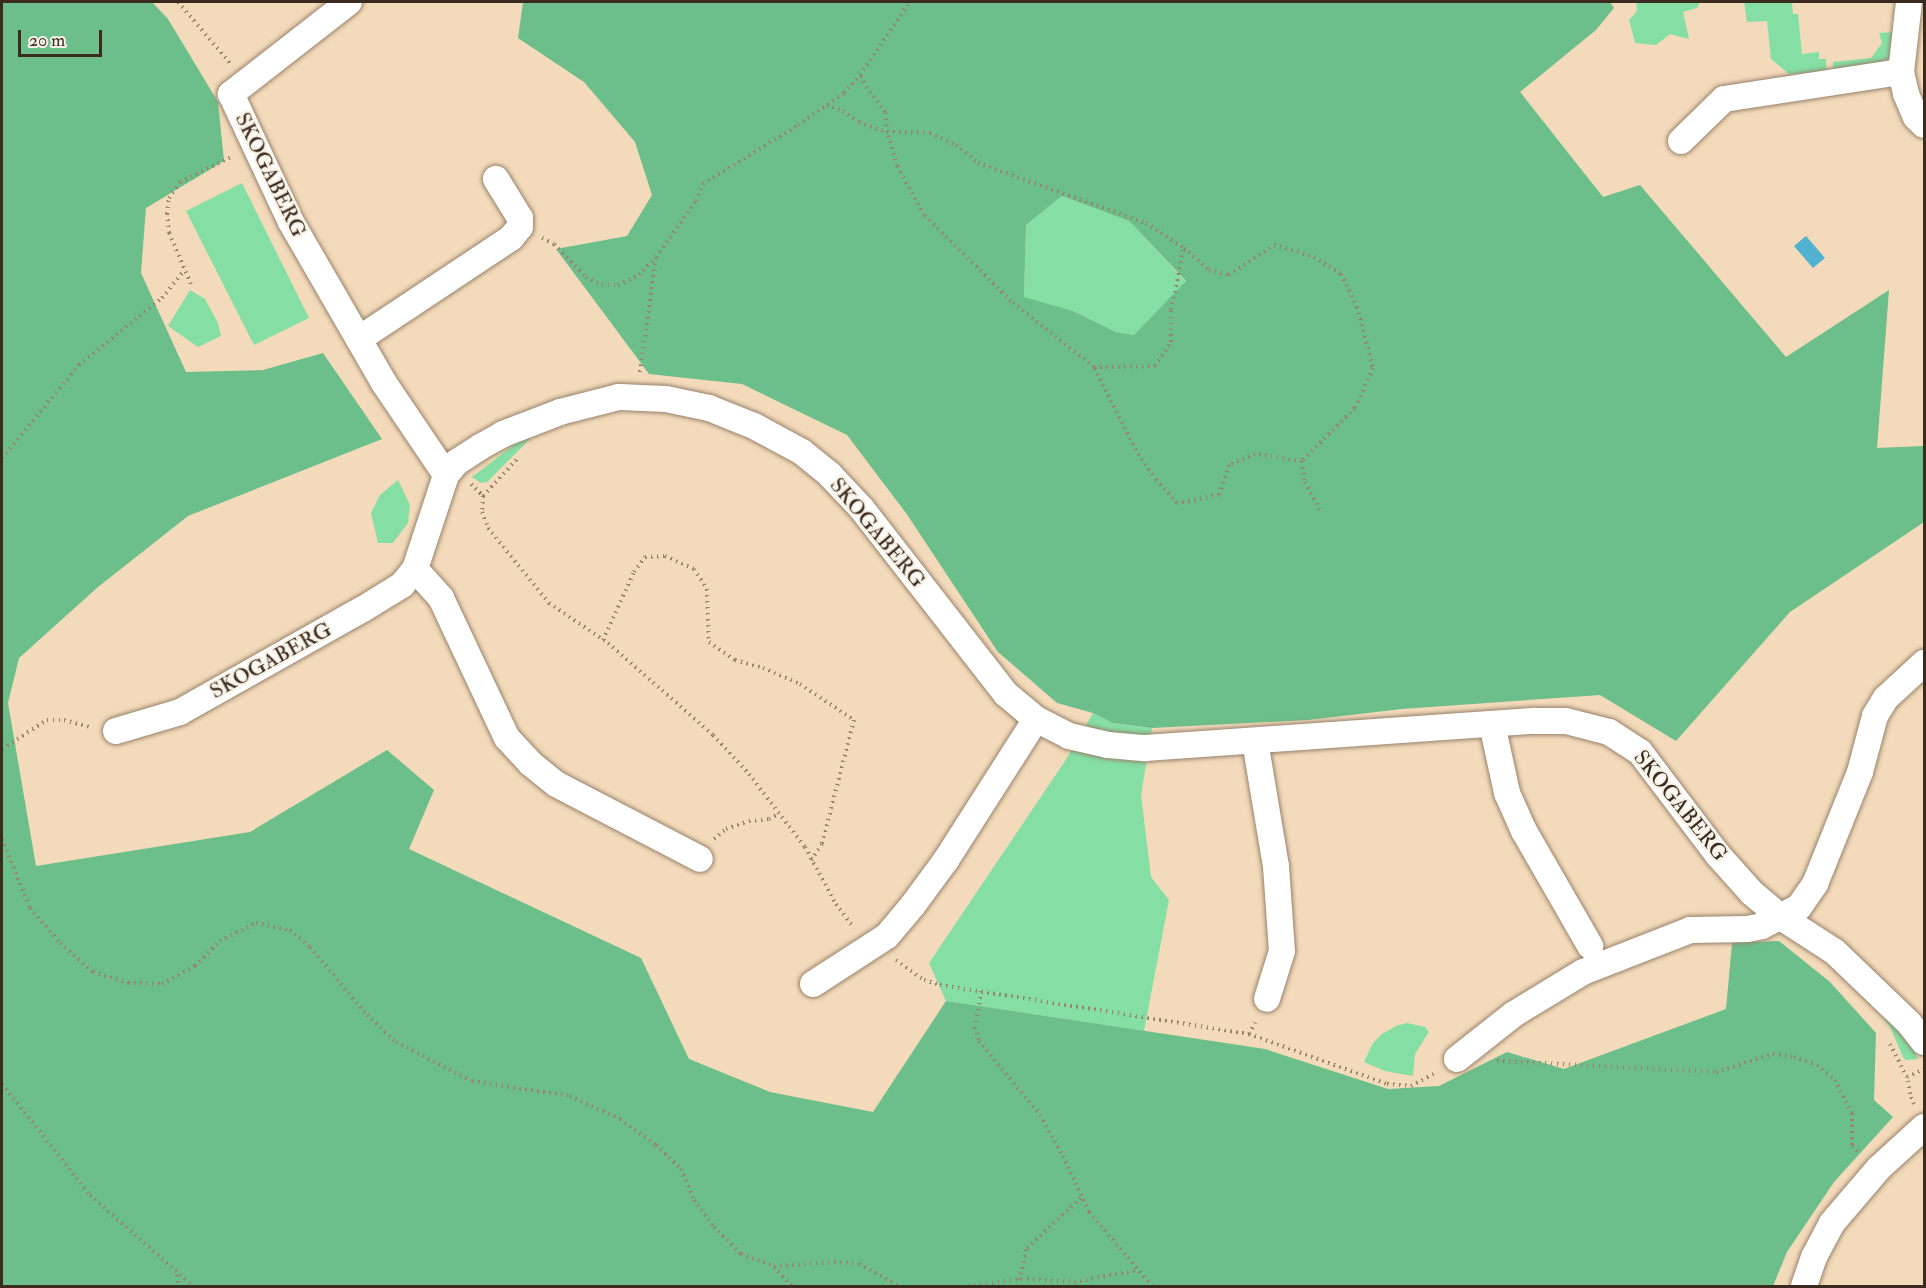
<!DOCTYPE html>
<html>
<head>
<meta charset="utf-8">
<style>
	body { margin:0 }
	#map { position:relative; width:1926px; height:1288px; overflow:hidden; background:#f3daba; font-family:"IM FELL Double Pica",serif }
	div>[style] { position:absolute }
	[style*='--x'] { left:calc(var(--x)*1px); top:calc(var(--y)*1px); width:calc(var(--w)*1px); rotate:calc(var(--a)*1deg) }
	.green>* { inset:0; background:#85dfa5 }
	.forest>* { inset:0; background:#6cbe8a }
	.water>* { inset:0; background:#51b1d0 }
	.path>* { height:4px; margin-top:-2px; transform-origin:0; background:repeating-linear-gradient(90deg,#97826c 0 1.5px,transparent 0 6px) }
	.roads { filter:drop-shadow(0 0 2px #97826c) drop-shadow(0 0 2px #97826c) }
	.street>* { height:26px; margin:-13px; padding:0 13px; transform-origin:13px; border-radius:13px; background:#fff }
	span { translate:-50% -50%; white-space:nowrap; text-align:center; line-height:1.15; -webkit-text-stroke:5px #f7f3e8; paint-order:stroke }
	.street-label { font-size:21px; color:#3b2a1e }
	.frame { position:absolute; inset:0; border:3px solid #3b2a1e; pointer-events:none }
	.scale { position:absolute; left:18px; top:30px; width:84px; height:27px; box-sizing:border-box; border:3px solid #3b2a1e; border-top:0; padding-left:8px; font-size:18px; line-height:21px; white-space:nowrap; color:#3b2a1e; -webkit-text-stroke:4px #f7f3e8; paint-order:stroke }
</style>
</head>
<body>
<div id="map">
	<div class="green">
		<i style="clip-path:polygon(1636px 2px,1700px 2px,1697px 8px,1683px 12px,1689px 39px,1670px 34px,1656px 45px,1635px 43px,1629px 20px,1637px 11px)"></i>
		<i style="clip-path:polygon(1744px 2px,1792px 2px,1793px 14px,1798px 14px,1802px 54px,1819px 52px,1819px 59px,1826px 59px,1826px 71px,1789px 74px,1771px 59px,1767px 21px,1747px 22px)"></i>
		<i style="clip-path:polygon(1893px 32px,1895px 53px,1879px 66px,1833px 71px,1833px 62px,1871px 58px,1882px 43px,1879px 33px)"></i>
		<i style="clip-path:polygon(242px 183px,309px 318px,254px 345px,186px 211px)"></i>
		<i style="clip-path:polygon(1062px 196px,1129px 221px,1186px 282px,1134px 335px,1116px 332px,1073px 311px,1024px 298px,1026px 225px)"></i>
		<i style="clip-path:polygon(190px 290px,205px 299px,218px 323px,221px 336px,198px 347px,168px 326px)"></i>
		<i style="clip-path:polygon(531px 438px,487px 482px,481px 483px,472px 477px,518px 442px)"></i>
		<i style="clip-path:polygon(398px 480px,410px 505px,408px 523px,393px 543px,378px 543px,371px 513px,380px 495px)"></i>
		<i style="clip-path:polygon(1093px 713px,1113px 723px,1152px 728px,1141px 795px,1151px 877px,1169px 900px,1144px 1031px,946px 1001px,929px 963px,1065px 761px)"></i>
		<i style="clip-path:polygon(1883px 1014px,1914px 1050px,1918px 1059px,1906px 1060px,1903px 1057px,1891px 1029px,1882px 1016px)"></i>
		<i style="clip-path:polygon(1407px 1023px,1425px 1027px,1429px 1032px,1415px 1054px,1413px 1076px,1385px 1071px,1364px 1062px,1373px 1043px,1382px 1034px,1396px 1026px)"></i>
	</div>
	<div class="forest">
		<i style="clip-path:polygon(2px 2px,152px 2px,168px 19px,218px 102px,224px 161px,146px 208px,141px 273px,186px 372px,263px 370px,323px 353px,382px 439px,188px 516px,98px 587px,19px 658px,8px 703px,36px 866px,250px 832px,387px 750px,434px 790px,409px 849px,641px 958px,689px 1059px,770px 1092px,873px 1112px,946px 1001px,1265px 1049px,1388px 1089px,1439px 1086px,1507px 1052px,1564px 1069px,1726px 1009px,1732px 943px,1779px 941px,1830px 982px,1876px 1033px,1874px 1100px,1893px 1117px,1834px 1182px,1787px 1252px,1773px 1286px,2px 1286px)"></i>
		<i style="clip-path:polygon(evenodd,523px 2px,1610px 2px,1614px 8px,1596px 30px,1520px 92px,1603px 197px,1640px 185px,1786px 357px,1889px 290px,1877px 448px,1924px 446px,1924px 522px,1790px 612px,1676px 741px,1600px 695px,1402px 709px,1308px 720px,1152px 728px,1113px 723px,1093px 713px,1057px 703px,998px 652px,906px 513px,847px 435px,742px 384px,649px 374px,556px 249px,627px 236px,652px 195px,635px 142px,584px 82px,518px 38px,523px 2px,1062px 196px,1129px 221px,1186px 281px,1134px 335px,1116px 332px,1073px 311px,1024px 297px,1026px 225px,1062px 196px)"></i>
	</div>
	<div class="water">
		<i style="clip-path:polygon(1806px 236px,1825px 258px,1813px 268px,1794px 246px)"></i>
	</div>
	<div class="path">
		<i style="--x:178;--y:2;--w:80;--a:49.6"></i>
		<i style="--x:827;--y:105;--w:17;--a:21"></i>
		<i style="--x:843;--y:111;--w:19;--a:35"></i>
		<i style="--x:859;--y:122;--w:30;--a:20"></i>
		<i style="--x:887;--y:132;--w:43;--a:1.3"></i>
		<i style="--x:930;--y:133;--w:29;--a:25"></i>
		<i style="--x:956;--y:145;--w:28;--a:39"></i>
		<i style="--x:978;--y:163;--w:178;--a:19.7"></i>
		<i style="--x:1146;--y:223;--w:45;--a:33.3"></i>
		<i style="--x:1184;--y:248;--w:33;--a:41"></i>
		<i style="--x:1209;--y:270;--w:21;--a:14"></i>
		<i style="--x:1229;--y:275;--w:54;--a:-33.7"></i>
		<i style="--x:1274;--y:245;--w:42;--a:16.7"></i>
		<i style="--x:1314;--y:257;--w:32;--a:32"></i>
		<i style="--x:1341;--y:274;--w:37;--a:64"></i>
		<i style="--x:1357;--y:307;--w:63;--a:75.3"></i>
		<i style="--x:1373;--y:368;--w:44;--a:114.2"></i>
		<i style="--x:1355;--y:408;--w:75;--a:135"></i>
		<i style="--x:1302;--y:461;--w:48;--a:-171.5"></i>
		<i style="--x:1255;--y:454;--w:28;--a:157"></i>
		<i style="--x:1229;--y:465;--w:32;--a:108"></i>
		<i style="--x:1219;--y:495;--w:43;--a:169.2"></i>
		<i style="--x:1177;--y:503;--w:31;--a:-132"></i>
		<i style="--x:1156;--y:480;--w:36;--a:-124"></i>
		<i style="--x:1136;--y:450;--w:93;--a:-116.8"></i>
		<i style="--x:1094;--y:367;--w:106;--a:-141.5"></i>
		<i style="--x:1011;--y:301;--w:122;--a:-135.3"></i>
		<i style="--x:924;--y:215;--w:56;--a:-118.9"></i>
		<i style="--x:897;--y:166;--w:35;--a:-106"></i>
		<i style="--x:887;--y:132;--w:20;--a:-96"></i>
		<i style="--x:885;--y:112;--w:30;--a:-127"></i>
		<i style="--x:867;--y:88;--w:15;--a:-118"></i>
		<i style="--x:542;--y:238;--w:13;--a:27"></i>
		<i style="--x:554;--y:244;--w:46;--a:45.9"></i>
		<i style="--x:586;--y:277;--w:18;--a:27"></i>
		<i style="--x:602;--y:285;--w:16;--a:0"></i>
		<i style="--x:618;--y:285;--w:23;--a:-25"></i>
		<i style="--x:639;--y:275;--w:23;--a:-47"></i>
		<i style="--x:191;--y:284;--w:56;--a:-113.3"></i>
		<i style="--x:169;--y:233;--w:19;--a:-96"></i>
		<i style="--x:167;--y:214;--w:16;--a:-83"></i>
		<i style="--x:169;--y:198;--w:19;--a:-55"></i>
		<i style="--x:180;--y:182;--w:57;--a:-26.1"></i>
		<i style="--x:1094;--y:367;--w:61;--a:-0.9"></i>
		<i style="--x:1155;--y:366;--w:29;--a:-56"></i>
		<i style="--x:1171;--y:342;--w:32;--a:-90"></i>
		<i style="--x:1171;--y:310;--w:63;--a:-78.2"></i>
		<i style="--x:640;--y:372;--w:116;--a:-82.1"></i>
		<i style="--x:656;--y:257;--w:69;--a:-54.5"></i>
		<i style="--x:696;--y:201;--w:18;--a:-68"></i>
		<i style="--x:703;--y:184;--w:112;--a:-31.8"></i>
		<i style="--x:798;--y:125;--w:56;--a:-34.8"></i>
		<i style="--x:844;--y:93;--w:24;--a:-48"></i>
		<i style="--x:860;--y:75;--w:88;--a:-55.6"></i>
		<i style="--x:2;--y:458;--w:121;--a:-50.4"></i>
		<i style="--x:79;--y:365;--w:107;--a:-38.9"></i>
		<i style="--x:162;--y:298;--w:36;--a:-51"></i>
		<i style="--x:1302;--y:461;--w:21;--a:82"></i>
		<i style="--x:1305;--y:482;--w:34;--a:62"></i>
		<i style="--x:471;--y:484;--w:17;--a:45"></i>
		<i style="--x:483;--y:496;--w:50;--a:-47.4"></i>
		<i style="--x:483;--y:496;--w:16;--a:94"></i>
		<i style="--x:482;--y:512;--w:17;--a:69"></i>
		<i style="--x:488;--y:528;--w:97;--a:50.9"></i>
		<i style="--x:549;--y:603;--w:71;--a:34.1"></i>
		<i style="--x:608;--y:643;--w:140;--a:41.2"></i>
		<i style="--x:713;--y:735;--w:53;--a:47.3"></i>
		<i style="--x:749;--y:774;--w:92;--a:52.5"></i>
		<i style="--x:805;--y:847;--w:65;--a:61.5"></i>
		<i style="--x:836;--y:904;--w:30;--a:53"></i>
		<i style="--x:603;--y:640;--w:75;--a:-65.5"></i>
		<i style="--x:634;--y:572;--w:19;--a:-54"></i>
		<i style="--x:645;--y:557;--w:20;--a:-3"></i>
		<i style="--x:665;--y:556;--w:32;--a:24"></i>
		<i style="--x:694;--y:569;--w:24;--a:57"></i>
		<i style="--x:707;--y:589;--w:53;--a:87.8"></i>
		<i style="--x:709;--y:642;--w:32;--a:35"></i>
		<i style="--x:735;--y:660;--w:29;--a:16"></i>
		<i style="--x:763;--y:668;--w:40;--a:23.4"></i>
		<i style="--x:800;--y:684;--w:65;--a:33.7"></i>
		<i style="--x:854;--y:720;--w:128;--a:104.5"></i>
		<i style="--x:822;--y:844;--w:20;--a:123"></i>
		<i style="--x:2;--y:749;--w:54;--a:-32.8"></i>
		<i style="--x:47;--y:720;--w:17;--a:0"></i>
		<i style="--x:64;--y:720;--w:28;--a:15"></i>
		<i style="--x:2;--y:839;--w:74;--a:67.9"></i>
		<i style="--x:30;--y:908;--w:46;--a:49.4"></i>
		<i style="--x:60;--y:943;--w:44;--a:41.3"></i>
		<i style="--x:93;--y:972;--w:37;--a:17"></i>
		<i style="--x:128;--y:983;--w:34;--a:2"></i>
		<i style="--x:162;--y:984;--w:38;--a:-29"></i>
		<i style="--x:195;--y:966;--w:35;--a:-45"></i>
		<i style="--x:220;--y:941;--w:40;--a:-26.6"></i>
		<i style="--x:256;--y:923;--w:35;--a:12"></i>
		<i style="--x:290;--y:930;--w:26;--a:40"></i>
		<i style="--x:310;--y:947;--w:89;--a:50"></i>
		<i style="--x:367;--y:1015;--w:40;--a:43"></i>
		<i style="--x:396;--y:1042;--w:85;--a:27.2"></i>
		<i style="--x:472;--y:1081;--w:99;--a:8.7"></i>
		<i style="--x:570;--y:1096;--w:55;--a:24.7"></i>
		<i style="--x:620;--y:1119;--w:44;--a:35.8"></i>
		<i style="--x:656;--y:1145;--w:35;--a:44"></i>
		<i style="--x:681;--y:1169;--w:34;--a:67"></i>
		<i style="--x:694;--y:1200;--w:34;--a:53"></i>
		<i style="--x:714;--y:1227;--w:38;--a:45"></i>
		<i style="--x:741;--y:1254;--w:35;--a:20"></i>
		<i style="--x:774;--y:1266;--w:60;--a:-3.8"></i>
		<i style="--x:834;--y:1262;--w:25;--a:5"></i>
		<i style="--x:859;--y:1264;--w:46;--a:28.8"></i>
		<i style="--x:714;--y:839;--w:16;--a:-40"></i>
		<i style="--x:726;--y:829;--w:24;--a:-19"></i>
		<i style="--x:749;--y:821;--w:20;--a:-6"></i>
		<i style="--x:769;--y:819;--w:10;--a:-29"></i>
		<i style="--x:896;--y:960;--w:34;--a:36"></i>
		<i style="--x:924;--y:980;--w:17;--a:17"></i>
		<i style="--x:940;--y:985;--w:313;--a:9"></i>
		<i style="--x:1249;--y:1034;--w:13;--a:-61"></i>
		<i style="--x:981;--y:991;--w:36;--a:99"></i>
		<i style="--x:975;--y:1027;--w:15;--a:74"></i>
		<i style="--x:979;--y:1041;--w:96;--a:50.5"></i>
		<i style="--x:1040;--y:1115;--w:47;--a:60.7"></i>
		<i style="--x:1063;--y:1156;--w:62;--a:65.1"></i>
		<i style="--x:1089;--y:1212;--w:97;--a:49.6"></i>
		<i style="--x:1249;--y:1034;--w:147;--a:19.9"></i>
		<i style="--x:1387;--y:1084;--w:24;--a:5"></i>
		<i style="--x:1411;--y:1086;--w:30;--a:-28"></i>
		<i style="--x:1890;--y:1044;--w:37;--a:63"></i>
		<i style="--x:1497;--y:1061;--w:219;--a:2.9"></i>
		<i style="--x:1716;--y:1072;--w:60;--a:-17.5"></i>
		<i style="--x:1773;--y:1054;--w:21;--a:8"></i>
		<i style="--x:1794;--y:1057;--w:24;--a:19"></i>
		<i style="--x:1817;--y:1065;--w:23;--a:40"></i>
		<i style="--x:1835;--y:1080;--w:37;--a:63"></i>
		<i style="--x:1852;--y:1113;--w:33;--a:90"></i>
		<i style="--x:1852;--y:1146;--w:8;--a:45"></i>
		<i style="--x:2;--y:1084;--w:142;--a:51.6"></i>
		<i style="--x:90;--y:1195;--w:137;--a:41.5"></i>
		<i style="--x:1914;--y:1104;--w:11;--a:-112"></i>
		<i style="--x:1910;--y:1094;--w:17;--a:-100"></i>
		<i style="--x:1907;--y:1077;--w:19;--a:-25"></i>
		<i style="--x:774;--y:1267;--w:26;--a:47"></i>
		<i style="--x:177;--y:1275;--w:11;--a:80"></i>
		<i style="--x:968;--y:1286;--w:53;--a:-7.5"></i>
		<i style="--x:1021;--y:1279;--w:53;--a:3.2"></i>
		<i style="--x:1074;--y:1282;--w:65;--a:-10.6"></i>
		<i style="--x:1018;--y:1286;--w:39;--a:-77"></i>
		<i style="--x:1027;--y:1248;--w:75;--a:-42.8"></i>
	</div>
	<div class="roads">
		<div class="street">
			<i style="--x:349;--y:2;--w:150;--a:142.1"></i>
			<i style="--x:231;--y:94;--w:141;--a:64.9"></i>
			<i style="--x:291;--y:222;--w:186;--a:60"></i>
			<i style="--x:384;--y:383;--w:111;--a:56"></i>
			<i style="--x:1909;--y:2;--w:70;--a:96.5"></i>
			<i style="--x:1901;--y:72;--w:23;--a:77"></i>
			<i style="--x:1906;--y:94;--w:25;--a:67"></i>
			<i style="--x:1916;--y:117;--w:11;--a:45"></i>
			<i style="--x:1681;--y:141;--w:60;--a:-44.3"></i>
			<i style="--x:1724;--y:99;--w:179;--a:-8.7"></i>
			<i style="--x:359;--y:339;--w:182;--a:-33.6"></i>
			<i style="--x:511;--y:238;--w:14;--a:-51"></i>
			<i style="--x:520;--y:227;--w:9;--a:-90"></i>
			<i style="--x:520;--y:218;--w:46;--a:-121.6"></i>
			<i style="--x:415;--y:569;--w:99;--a:-71.7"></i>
			<i style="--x:446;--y:475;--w:17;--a:-50"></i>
			<i style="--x:457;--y:462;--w:27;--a:-33"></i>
			<i style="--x:480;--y:447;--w:26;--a:-29"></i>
			<i style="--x:503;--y:434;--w:61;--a:-21.1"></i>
			<i style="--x:560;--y:412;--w:61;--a:-14.3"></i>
			<i style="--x:619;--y:397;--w:47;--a:2.4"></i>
			<i style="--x:666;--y:399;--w:44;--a:11.8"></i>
			<i style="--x:709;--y:408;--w:48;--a:21.8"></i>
			<i style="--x:754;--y:426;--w:55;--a:28.4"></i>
			<i style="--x:802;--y:452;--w:36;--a:39"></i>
			<i style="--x:830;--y:475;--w:47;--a:46.7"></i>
			<i style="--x:862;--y:509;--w:234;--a:52.1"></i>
			<i style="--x:1006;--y:694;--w:39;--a:40"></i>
			<i style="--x:1036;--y:719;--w:37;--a:27"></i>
			<i style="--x:1069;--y:736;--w:40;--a:13"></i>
			<i style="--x:1108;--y:745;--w:37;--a:5"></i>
			<i style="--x:1145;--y:748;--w:392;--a:-4"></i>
			<i style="--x:1536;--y:721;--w:30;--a:0"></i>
			<i style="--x:1566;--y:721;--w:44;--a:14.3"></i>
			<i style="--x:1609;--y:732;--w:37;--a:33"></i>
			<i style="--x:1640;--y:752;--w:129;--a:52.9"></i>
			<i style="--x:1718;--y:855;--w:51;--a:48.2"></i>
			<i style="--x:1752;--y:893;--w:38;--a:40"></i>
			<i style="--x:1781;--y:917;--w:64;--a:32.9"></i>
			<i style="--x:1835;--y:952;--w:103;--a:43.8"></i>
			<i style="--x:1909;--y:1023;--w:24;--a:52"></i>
			<i style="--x:1492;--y:724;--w:71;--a:77.7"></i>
			<i style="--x:1507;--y:793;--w:42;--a:65.9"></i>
			<i style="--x:1524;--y:831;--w:133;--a:60.1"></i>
			<i style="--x:116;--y:731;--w:67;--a:-16.5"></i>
			<i style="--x:180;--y:712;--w:210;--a:-29.4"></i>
			<i style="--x:363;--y:609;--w:46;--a:-31.6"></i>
			<i style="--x:402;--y:585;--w:21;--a:-51"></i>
			<i style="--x:415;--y:569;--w:39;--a:48"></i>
			<i style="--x:441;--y:598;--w:155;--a:64.8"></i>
			<i style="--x:507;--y:738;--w:34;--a:47"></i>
			<i style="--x:530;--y:763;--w:33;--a:39"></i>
			<i style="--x:556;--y:784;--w:162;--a:27.5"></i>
			<i style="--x:1255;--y:741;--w:127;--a:80.5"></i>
			<i style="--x:1276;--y:866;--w:85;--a:86"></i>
			<i style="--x:1282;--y:951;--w:50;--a:107.4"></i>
			<i style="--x:813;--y:984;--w:88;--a:-33"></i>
			<i style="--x:887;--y:936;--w:40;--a:-50"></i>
			<i style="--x:913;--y:905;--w:56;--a:-53.7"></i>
			<i style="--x:946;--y:860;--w:167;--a:-57.4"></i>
			<i style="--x:1457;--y:1059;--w:73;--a:-38.3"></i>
			<i style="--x:1514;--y:1014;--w:81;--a:-31.3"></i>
			<i style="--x:1583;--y:972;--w:115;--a:-21.4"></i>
			<i style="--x:1690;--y:930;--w:57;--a:-1"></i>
			<i style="--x:1747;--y:929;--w:15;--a:-11"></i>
			<i style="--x:1762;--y:926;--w:42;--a:-27.2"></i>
			<i style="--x:1799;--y:907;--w:28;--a:-55"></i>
			<i style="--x:1815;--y:884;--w:121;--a:-68.1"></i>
			<i style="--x:1860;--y:772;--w:58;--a:-75"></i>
			<i style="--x:1875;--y:716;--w:21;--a:-59"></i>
			<i style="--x:1886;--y:698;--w:52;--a:-42.6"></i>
			<i style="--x:1804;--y:1286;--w:31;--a:-71"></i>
			<i style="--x:1814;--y:1257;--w:38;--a:-62"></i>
			<i style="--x:1832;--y:1223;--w:72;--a:-49.5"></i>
			<i style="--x:1879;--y:1168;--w:61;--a:-42.3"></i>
		</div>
	</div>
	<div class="street-label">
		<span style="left:270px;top:175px;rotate:64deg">SKOGABERG</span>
		<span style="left:877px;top:533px;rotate:50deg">SKOGABERG</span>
		<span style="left:271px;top:661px;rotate:-29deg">SKOGABERG</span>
		<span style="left:1680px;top:806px;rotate:51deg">SKOGABERG</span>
	</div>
	<div class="frame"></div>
	<div class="scale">20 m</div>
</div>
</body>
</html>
